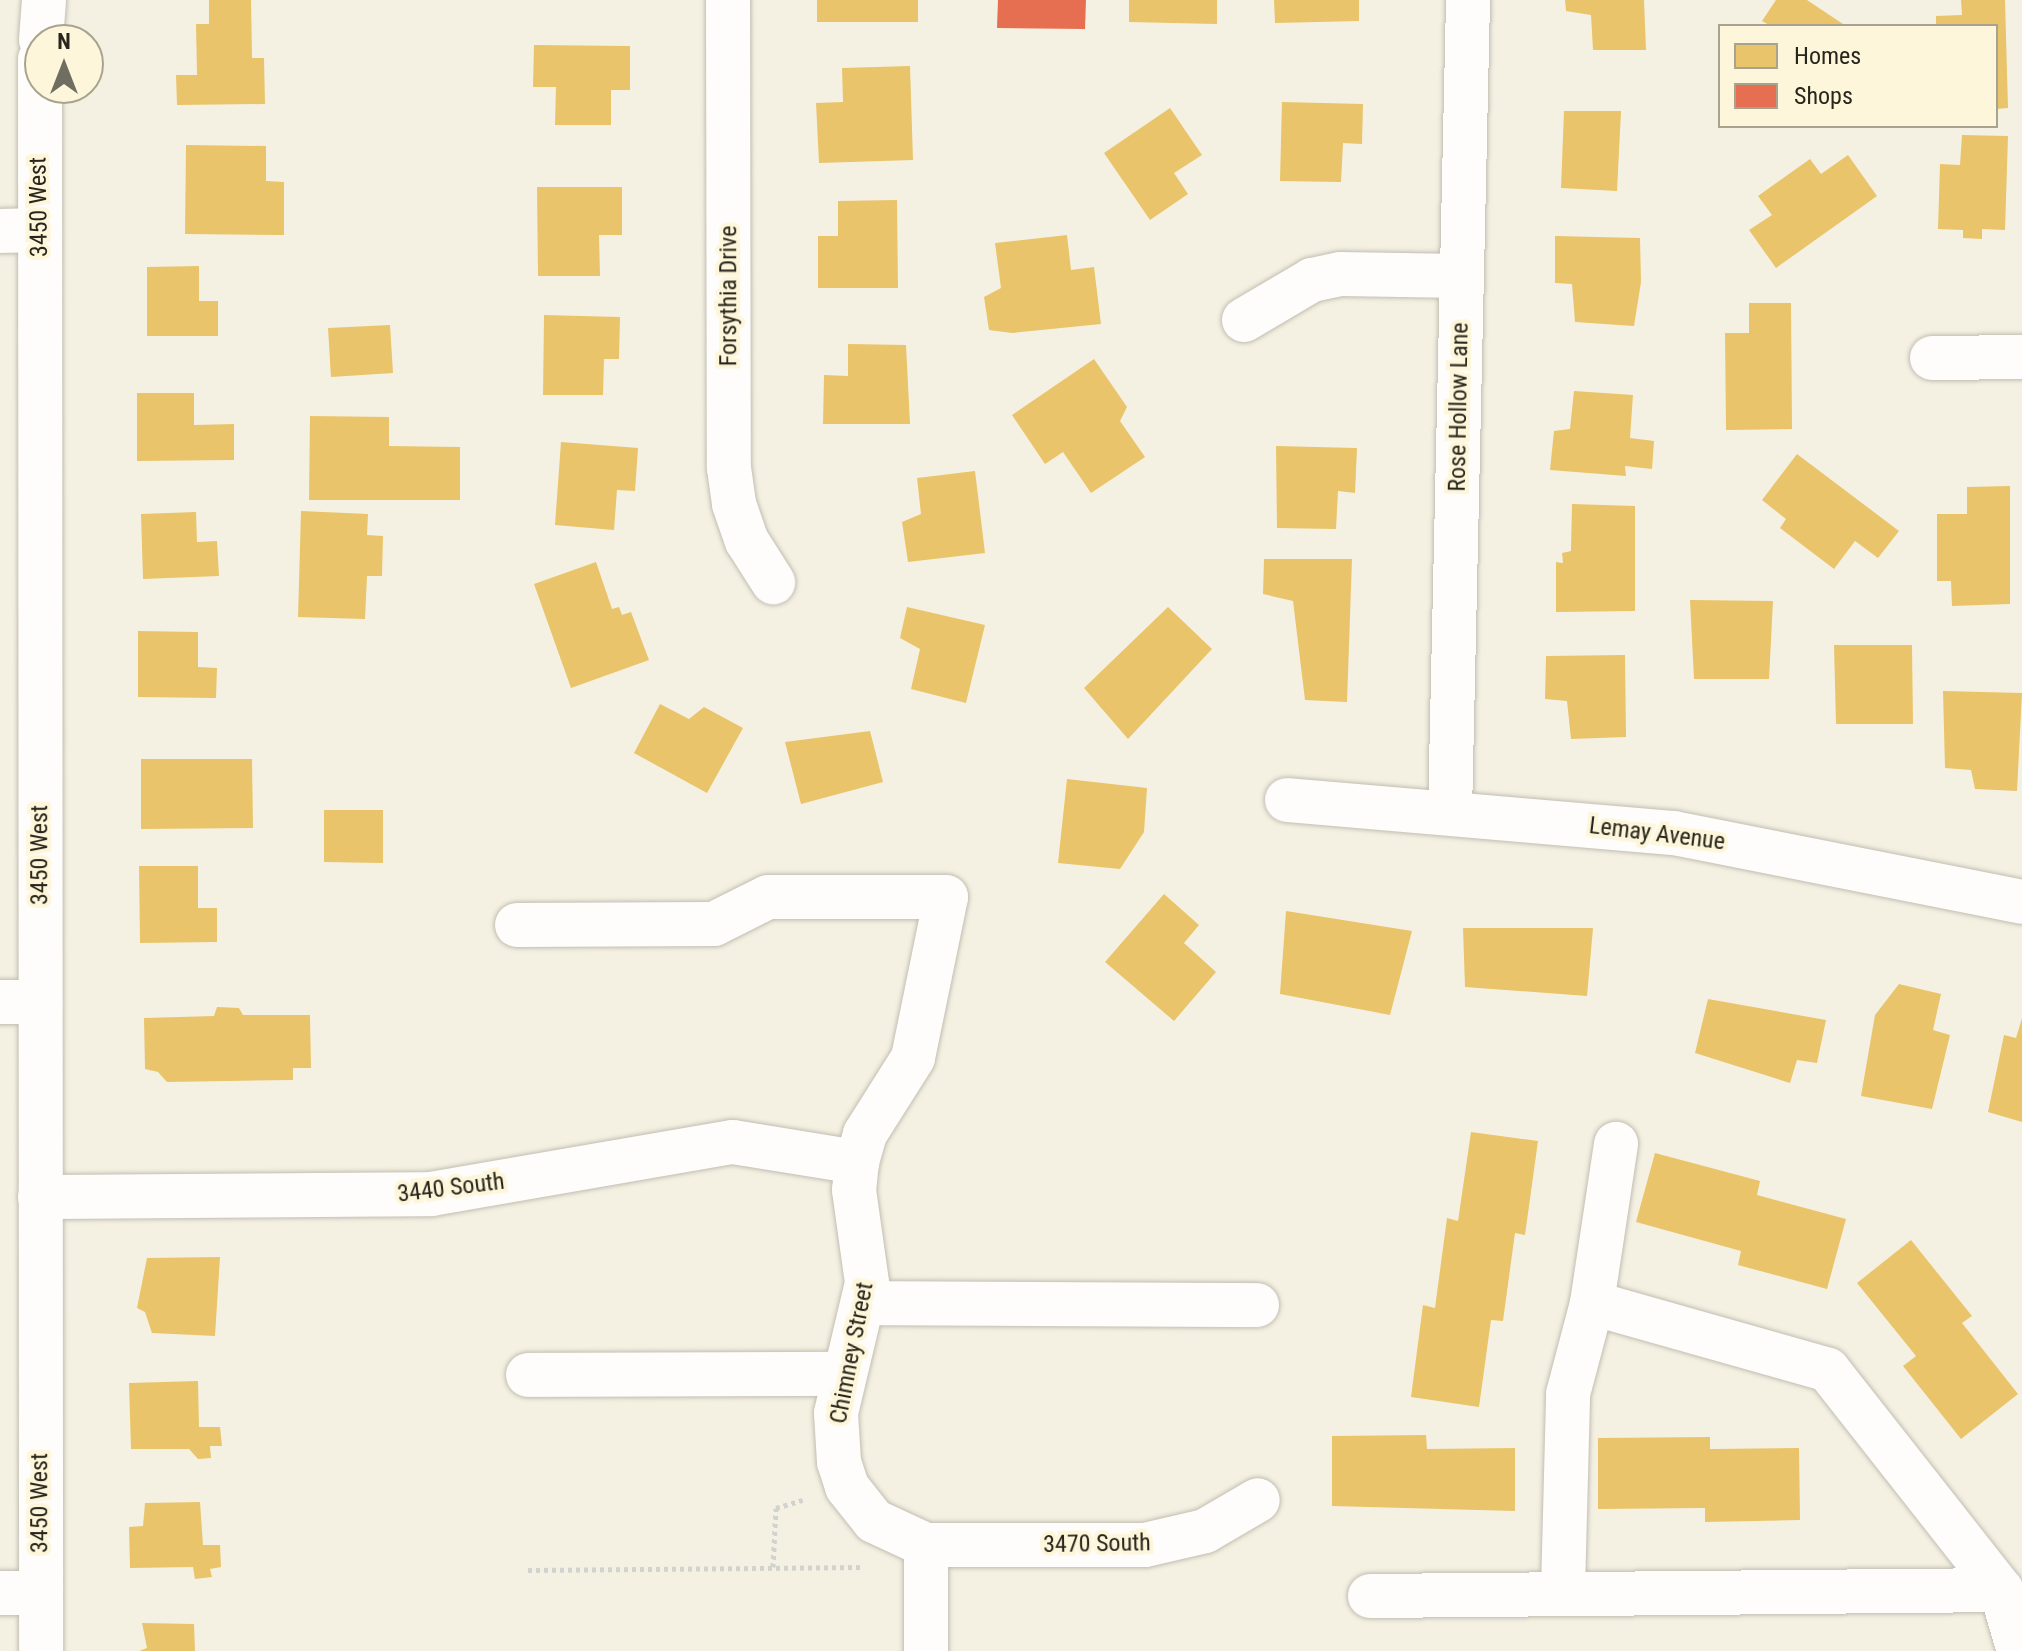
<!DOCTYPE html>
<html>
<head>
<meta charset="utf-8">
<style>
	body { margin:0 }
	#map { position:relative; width:2022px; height:1651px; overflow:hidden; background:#f5f1e2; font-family:"Roboto Condensed",sans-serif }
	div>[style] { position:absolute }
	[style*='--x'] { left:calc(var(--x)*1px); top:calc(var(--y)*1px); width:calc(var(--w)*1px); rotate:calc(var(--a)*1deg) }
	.homes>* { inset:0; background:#e9c46a }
	.shops>* { inset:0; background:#e76f51 }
	.path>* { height:5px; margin-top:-2.5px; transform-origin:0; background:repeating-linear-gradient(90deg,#d2d2ce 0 4px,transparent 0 8px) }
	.roads { filter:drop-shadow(0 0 2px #c1beb2) drop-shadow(0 0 2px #c1beb2) }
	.minor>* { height:44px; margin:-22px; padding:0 22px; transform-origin:22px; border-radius:22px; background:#fefdfb }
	span { translate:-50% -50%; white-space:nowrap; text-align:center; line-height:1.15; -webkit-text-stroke:8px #fdf6da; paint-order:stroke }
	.street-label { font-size:24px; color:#28261c }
	.legend { position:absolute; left:1718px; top:24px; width:280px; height:104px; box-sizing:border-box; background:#fdf6da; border:2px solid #a8a38e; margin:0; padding:10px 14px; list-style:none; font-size:24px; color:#28261c }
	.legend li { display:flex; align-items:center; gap:16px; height:40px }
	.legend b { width:40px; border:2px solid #a8a38e }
	.north { position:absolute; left:24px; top:24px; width:80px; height:80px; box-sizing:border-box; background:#fdf6da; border:2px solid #a8a38e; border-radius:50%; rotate:0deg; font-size:22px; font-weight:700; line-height:32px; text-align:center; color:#28261c }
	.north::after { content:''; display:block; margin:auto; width:28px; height:36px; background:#706d61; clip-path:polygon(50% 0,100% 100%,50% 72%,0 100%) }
</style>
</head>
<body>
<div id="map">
	<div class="homes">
		<i style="clip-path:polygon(209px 0,251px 0,252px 58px,264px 58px,265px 104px,177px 105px,176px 75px,197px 75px,196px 24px,209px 24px)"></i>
		<i style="clip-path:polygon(817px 0,918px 0,918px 22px,817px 22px)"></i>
		<i style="clip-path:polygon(1129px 0,1217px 0,1217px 24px,1129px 22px)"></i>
		<i style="clip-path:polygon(1274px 0,1359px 0,1359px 21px,1275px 23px)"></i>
		<i style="clip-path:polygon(1565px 0,1644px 0,1646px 50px,1593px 50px,1591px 15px,1566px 11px)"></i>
		<i style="clip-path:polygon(1776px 0,1807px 0,1846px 26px,1771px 26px,1762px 21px)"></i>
		<i style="clip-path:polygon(1961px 0,2005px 0,2008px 108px,1996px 109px,1996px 26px,1936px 26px,1936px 16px,1962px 15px)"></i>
		<i style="clip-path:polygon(534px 45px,630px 46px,630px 90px,611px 90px,611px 125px,555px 125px,556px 87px,533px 87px)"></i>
		<i style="clip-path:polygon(910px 66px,913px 160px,819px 163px,816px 103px,843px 102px,842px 68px)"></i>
		<i style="clip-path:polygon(1282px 102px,1363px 104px,1362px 144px,1343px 143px,1341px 182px,1280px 181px)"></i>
		<i style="clip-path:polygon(1170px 108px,1202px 155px,1174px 173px,1188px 194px,1150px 220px,1104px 153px)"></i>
		<i style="clip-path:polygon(1564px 111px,1621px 111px,1617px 191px,1561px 188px)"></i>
		<i style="clip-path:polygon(1962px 135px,2008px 136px,2005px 230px,1982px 229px,1982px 239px,1963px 238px,1963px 230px,1938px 229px,1940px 164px,1960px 165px)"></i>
		<i style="clip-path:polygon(186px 145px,266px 146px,266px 181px,284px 182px,284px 235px,185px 234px)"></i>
		<i style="clip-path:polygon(1848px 155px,1877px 196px,1776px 268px,1749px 230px,1772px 215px,1758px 196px,1810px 159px,1821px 174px)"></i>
		<i style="clip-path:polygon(537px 187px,622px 187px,622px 235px,599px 235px,600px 276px,538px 276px)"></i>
		<i style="clip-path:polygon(897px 200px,898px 288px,818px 288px,818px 236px,838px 236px,838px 201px)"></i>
		<i style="clip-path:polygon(1067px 235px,1071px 270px,1094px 267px,1101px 324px,1012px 333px,989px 330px,984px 297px,1001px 288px,995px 243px)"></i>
		<i style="clip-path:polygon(1555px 236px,1640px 238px,1641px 282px,1634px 326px,1575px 322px,1572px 284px,1555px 283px)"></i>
		<i style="clip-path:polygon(199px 266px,199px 301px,218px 301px,218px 336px,147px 336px,147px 267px)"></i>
		<i style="clip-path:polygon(1749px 303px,1791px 303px,1792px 429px,1726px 430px,1725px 333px,1749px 333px)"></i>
		<i style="clip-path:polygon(544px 315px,620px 317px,619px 359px,604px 359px,603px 395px,543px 395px)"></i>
		<i style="clip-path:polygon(390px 325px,393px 373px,331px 377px,328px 328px)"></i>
		<i style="clip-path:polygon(848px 344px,906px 345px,910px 424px,823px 424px,824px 375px,848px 376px)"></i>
		<i style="clip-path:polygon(1094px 359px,1127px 407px,1120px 421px,1145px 457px,1091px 493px,1063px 452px,1045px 464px,1012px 415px)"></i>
		<i style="clip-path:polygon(1574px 391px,1633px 395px,1630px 438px,1654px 441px,1652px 469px,1625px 466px,1626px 476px,1550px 470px,1554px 431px,1570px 429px)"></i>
		<i style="clip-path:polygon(137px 393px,194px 393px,194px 425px,234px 424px,234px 460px,137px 461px)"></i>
		<i style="clip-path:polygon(310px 416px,389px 417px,389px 446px,460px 447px,460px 500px,309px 500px)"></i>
		<i style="clip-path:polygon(561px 442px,638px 448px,635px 491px,617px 490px,614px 530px,555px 525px)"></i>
		<i style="clip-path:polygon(1276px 446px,1357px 448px,1355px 493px,1338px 491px,1336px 529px,1277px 528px)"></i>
		<i style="clip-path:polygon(1797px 454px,1899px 531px,1878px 558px,1855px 541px,1834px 569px,1780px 528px,1786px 519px,1762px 500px)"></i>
		<i style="clip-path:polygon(975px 471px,985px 553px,908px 562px,902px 522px,921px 514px,917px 478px)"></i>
		<i style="clip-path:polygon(2010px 486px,2010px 604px,1952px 606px,1951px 581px,1937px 581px,1937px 514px,1967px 514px,1967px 487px)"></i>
		<i style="clip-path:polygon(1572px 504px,1635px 506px,1635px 611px,1556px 612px,1556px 562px,1563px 563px,1562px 553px,1571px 551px)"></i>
		<i style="clip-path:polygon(301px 511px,368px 514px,367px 535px,383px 536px,382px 576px,367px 576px,365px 619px,298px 617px)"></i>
		<i style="clip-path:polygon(196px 512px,197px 542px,217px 541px,219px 576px,143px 579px,141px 514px)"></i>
		<i style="clip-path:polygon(1264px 559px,1352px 559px,1347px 702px,1305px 700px,1293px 601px,1263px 594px)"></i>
		<i style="clip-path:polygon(596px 562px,612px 609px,619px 607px,622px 615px,631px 612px,649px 660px,571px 688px,534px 584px)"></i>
		<i style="clip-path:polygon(1690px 600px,1773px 601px,1769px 679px,1694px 679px)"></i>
		<i style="clip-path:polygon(907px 607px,985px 625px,966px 703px,911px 689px,920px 649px,900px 638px)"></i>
		<i style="clip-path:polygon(1168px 607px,1212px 649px,1128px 739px,1084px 688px)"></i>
		<i style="clip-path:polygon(138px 631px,198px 632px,198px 667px,217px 668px,216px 698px,138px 697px)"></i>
		<i style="clip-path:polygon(1834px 645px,1912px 645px,1913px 724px,1836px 724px)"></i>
		<i style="clip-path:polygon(1625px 655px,1626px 737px,1571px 739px,1567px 701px,1545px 699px,1546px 656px)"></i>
		<i style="clip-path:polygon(1943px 691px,2022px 693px,2017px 791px,1975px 789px,1971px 770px,1945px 768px)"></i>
		<i style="clip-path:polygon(660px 704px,689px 719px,704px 707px,743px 728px,707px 793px,634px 753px)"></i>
		<i style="clip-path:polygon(870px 731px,883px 782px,801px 804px,785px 742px)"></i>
		<i style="clip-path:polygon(141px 759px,252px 759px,253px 828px,141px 829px)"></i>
		<i style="clip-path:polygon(1067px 779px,1147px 788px,1144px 832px,1120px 869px,1058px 863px)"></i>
		<i style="clip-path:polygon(324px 810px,383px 810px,383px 863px,324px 862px)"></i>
		<i style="clip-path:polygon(139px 866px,198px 866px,198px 908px,217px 908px,217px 942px,140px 943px)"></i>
		<i style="clip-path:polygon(1164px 894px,1199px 925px,1184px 943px,1216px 972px,1174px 1021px,1105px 962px)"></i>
		<i style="clip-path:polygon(1286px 911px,1412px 931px,1390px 1015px,1280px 994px)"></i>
		<i style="clip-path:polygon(1463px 928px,1593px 928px,1587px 996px,1465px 987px)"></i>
		<i style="clip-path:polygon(1899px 984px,1941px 994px,1933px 1030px,1950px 1035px,1932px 1109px,1861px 1096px,1875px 1015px)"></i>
		<i style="clip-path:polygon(1708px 999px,1826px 1020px,1817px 1063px,1797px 1060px,1790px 1083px,1695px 1053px)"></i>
		<i style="clip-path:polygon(217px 1007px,239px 1008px,243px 1015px,310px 1015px,311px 1068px,293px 1068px,293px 1080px,167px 1082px,158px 1072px,145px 1069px,144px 1018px,214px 1016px)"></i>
		<i style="clip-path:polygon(2022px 1018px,2022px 1122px,1988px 1112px,2004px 1035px,2016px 1038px)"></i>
		<i style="clip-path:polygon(1471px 1132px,1538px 1141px,1525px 1235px,1515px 1233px,1503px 1321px,1491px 1320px,1479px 1407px,1411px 1397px,1423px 1305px,1435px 1308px,1447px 1218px,1458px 1221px)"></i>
		<i style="clip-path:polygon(1655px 1153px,1760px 1181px,1757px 1195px,1846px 1219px,1827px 1289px,1738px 1265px,1741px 1251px,1636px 1222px)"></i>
		<i style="clip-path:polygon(1911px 1240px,1972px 1316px,1962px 1323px,2018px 1394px,1961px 1439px,1903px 1366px,1916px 1356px,1857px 1283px)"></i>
		<i style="clip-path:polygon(220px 1257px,215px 1336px,152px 1333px,145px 1312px,137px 1308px,147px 1258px)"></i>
		<i style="clip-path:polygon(198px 1381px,199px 1427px,220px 1427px,222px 1446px,210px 1446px,211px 1458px,198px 1459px,189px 1449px,131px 1449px,129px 1383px)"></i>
		<i style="clip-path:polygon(1426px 1435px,1427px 1449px,1515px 1448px,1515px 1511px,1332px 1506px,1332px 1436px)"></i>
		<i style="clip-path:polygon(1710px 1437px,1710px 1449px,1799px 1448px,1800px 1520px,1705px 1522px,1705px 1508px,1598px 1509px,1598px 1438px)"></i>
		<i style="clip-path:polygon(200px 1502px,203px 1545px,220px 1545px,221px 1567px,210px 1569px,212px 1577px,195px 1579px,193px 1567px,130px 1568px,129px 1527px,143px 1526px,145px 1503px)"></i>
		<i style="clip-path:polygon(142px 1623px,194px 1624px,195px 1651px,139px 1651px,147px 1648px)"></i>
	</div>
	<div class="shops">
		<i style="clip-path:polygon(998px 0,1086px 0,1085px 29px,997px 28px)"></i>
	</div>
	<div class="path">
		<i style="--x:773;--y:1567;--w:59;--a:-87.1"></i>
		<i style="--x:776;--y:1508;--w:28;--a:-17"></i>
		<i style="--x:528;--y:1570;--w:336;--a:-0.5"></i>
	</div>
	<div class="roads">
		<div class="minor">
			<i style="--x:728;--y:0;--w:468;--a:89.9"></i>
			<i style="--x:729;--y:468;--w:36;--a:82"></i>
			<i style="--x:734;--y:504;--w:39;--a:71"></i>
			<i style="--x:747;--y:541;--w:49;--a:57.6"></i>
			<i style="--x:41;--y:40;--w:40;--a:-85.7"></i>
			<i style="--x:40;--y:59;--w:1592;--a:89.96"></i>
			<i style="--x:0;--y:231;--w:40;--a:-1.4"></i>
			<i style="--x:1244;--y:320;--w:79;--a:-30.5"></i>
			<i style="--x:1312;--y:280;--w:29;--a:-12"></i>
			<i style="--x:1340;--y:274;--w:122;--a:0.9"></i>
			<i style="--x:1932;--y:358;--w:90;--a:-0.6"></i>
			<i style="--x:1287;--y:800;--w:388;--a:4.9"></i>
			<i style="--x:1674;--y:833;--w:355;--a:11.2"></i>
			<i style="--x:1450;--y:813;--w:813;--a:-88.73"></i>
			<i style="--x:517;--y:925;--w:197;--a:-0.3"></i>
			<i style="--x:714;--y:924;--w:60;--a:-26.6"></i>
			<i style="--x:768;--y:897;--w:178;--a:0"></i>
			<i style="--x:946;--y:897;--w:164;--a:101.6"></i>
			<i style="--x:913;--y:1058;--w:90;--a:122.3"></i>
			<i style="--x:865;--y:1134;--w:29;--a:106"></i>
			<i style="--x:857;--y:1162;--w:28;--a:96"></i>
			<i style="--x:854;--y:1190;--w:94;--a:82"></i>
			<i style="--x:867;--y:1283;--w:134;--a:103.4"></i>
			<i style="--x:836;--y:1413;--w:49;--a:86.5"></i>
			<i style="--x:839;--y:1462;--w:26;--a:72"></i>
			<i style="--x:847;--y:1487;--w:43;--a:51.5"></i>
			<i style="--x:874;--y:1521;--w:57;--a:24.8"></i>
			<i style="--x:926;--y:1545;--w:219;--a:0"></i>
			<i style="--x:1145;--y:1545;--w:62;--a:-13.1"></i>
			<i style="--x:1205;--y:1531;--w:61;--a:-30.3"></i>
			<i style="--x:0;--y:1002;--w:40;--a:0"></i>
			<i style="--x:40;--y:1197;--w:391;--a:-0.4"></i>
			<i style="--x:431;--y:1194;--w:306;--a:-9.8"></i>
			<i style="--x:733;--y:1142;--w:126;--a:9.2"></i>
			<i style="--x:864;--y:1303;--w:393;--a:0.3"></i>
			<i style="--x:1592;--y:1303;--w:245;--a:15.8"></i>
			<i style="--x:1828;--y:1370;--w:280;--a:51.8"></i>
			<i style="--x:2001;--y:1590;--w:64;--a:73.6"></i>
			<i style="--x:528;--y:1375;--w:315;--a:-0.2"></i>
			<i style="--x:926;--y:1545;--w:106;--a:90"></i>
			<i style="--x:1563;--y:1590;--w:196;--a:-88.5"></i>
			<i style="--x:1568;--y:1394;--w:94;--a:-75.2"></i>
			<i style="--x:1592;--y:1303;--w:161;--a:-81.4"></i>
			<i style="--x:0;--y:1593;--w:41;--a:0"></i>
			<i style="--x:1370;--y:1596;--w:631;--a:-0.54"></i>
		</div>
	</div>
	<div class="street-label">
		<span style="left:39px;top:207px;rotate:-91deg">3450 West</span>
		<span style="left:729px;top:296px;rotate:-90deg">Forsythia Drive</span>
		<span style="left:1459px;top:407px;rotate:-89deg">Rose Hollow Lane</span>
		<span style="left:1657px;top:834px;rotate:7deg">Lemay Avenue</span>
		<span style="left:40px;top:855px;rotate:-90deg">3450 West</span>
		<span style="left:451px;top:1188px;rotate:-7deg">3440 South</span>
		<span style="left:852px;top:1353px;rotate:-79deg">Chimney Street</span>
		<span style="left:40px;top:1503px;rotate:-90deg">3450 West</span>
		<span style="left:1097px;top:1544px;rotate:-1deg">3470 South</span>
	</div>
	<ul class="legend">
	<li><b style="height:22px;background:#e9c46a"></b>Homes</li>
	<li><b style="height:22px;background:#e76f51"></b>Shops</li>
	</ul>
	<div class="north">N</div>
</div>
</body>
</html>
